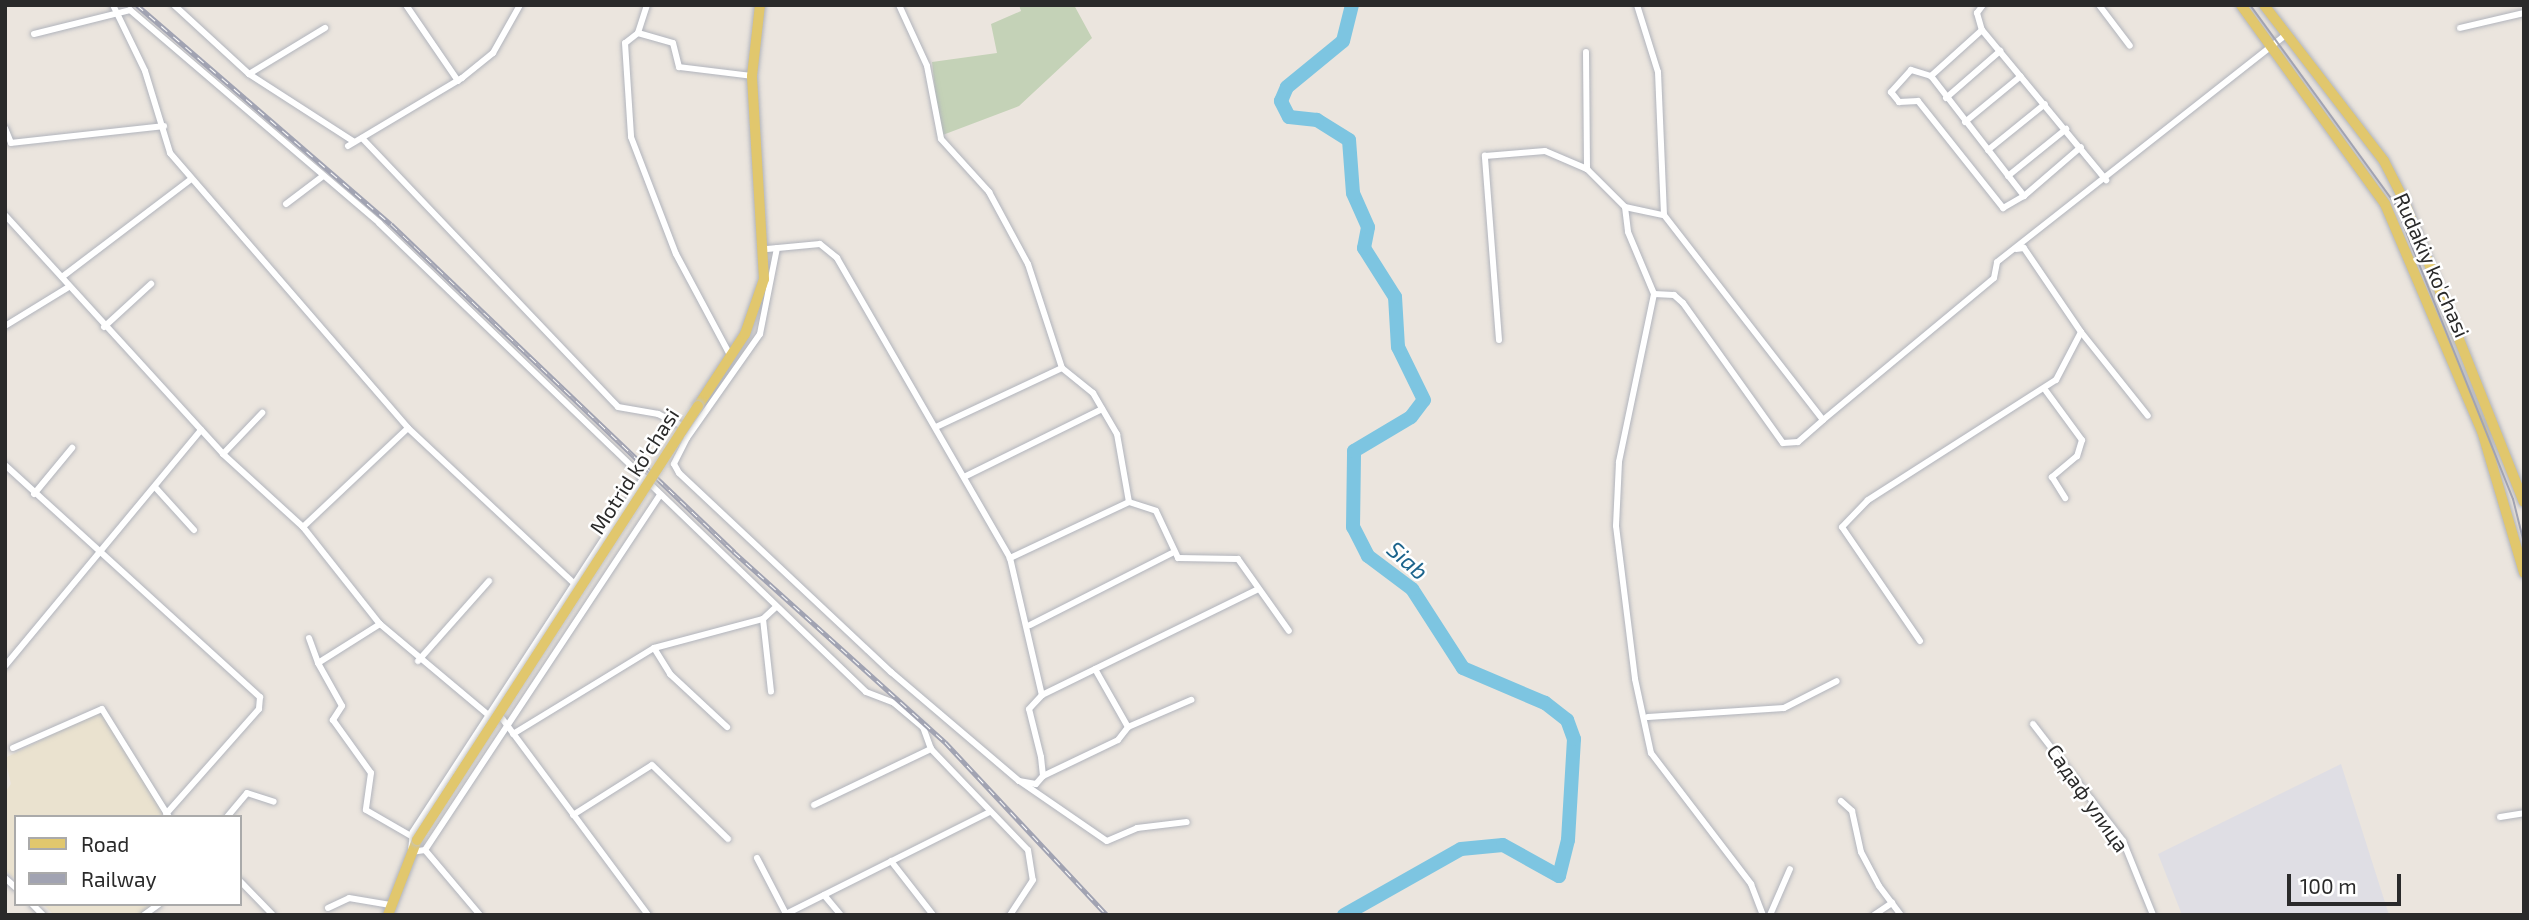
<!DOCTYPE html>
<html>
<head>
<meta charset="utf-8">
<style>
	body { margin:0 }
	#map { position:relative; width:2529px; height:920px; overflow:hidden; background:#ebe5de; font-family:"Exo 2",sans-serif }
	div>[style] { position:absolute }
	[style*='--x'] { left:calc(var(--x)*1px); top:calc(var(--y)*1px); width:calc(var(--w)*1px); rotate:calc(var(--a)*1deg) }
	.industrial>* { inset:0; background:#dfdee4 }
	.education>* { inset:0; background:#eae2cf }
	.cemetery>* { inset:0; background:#c4d2b7 }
	.river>* { height:14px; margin:-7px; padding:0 7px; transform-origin:7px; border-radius:7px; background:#7dc5e1 }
	.roads { filter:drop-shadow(0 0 2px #b1b4bc) drop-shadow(0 0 2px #b1b4bc) }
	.street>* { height:6px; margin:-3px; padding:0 3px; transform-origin:3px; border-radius:3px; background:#fff }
	.primary>* { height:10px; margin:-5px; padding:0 5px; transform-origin:5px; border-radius:5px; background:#e1c76d }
	.tram>* { height:2px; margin:-1px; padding:0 1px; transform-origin:1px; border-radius:1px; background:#a1a3b2 }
	.rail>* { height:5px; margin-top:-2.5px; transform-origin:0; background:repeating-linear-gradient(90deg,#fff 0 8px,#a1a3b2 0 16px); box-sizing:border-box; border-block:2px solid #a1a3b2 }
	.bridges { filter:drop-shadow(0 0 2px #c3c3c3) drop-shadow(0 0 2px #c3c3c3) }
	.primary-bridge>* { height:10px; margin:-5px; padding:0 5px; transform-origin:5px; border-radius:5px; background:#e1c76d }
	span { translate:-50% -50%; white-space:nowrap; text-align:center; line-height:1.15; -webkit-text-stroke:5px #fff; paint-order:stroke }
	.street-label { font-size:21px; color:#2a2a2a }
	.water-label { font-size:23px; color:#1d648c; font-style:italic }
	.frame { position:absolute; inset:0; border:7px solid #2a2a2a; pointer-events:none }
	.legend { position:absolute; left:14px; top:815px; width:228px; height:91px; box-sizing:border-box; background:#fff; border:2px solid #aaa; margin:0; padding:9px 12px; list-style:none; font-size:21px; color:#2a2a2a }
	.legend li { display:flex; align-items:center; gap:14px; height:35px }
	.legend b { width:35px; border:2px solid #aaa }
	.scale { position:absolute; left:2287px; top:874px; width:114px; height:32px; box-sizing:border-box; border:4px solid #2a2a2a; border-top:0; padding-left:9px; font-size:21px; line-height:24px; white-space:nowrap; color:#2a2a2a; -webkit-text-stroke:5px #fff; paint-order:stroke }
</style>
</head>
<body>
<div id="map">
	<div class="industrial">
		<i style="clip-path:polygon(2341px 764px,2389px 915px,2182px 915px,2158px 854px)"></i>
	</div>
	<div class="education">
		<i style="clip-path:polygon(100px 711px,169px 817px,16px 817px,16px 880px,5px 870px,5px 792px,11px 784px,5px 758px)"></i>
		<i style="clip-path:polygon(43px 904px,155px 904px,139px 915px,54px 915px)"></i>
	</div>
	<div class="cemetery">
		<i style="clip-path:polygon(1019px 5px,1074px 5px,1092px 38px,1019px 106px,940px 136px,932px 62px,997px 53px,991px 24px,1021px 11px)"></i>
	</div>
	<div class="river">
		<i style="--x:1344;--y:915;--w:134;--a:-29.4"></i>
		<i style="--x:1461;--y:849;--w:42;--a:-5.4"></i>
		<i style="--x:1503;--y:845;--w:64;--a:29"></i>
		<i style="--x:1559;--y:876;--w:37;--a:-76"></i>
		<i style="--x:1568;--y:840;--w:101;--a:-86.6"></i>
		<i style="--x:1574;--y:739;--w:20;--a:-110"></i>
		<i style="--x:1567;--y:720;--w:28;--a:-142"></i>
		<i style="--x:1545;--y:703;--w:89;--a:-156.9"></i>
		<i style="--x:1463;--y:668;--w:94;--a:-122.8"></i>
		<i style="--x:1412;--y:589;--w:55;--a:-143.1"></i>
		<i style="--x:1368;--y:556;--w:33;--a:-117"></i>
		<i style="--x:1353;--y:527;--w:76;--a:-89.2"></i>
		<i style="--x:1354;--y:451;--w:66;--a:-30.8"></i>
		<i style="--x:1411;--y:417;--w:21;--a:-53"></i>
		<i style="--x:1424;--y:400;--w:59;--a:-116.1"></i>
		<i style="--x:1398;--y:347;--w:50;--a:-93.4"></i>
		<i style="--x:1395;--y:297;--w:58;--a:-122.3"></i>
		<i style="--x:1364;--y:248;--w:21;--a:-79"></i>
		<i style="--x:1368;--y:227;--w:37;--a:-114"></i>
		<i style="--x:1353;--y:193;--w:53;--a:-94.3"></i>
		<i style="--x:1349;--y:140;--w:38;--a:-148"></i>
		<i style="--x:1317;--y:120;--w:28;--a:-174"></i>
		<i style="--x:1289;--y:117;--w:18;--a:-117"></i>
		<i style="--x:1281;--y:101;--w:15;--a:-67"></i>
		<i style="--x:1287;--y:87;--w:72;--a:-39.4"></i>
		<i style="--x:1343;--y:41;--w:37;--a:-76"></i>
	</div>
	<div class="roads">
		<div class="street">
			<i style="--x:113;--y:5;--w:73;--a:64.1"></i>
			<i style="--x:145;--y:71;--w:86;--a:73"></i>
			<i style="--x:170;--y:153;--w:364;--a:49.1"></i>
			<i style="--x:408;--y:428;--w:231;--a:43.1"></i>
			<i style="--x:174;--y:5;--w:102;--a:42.6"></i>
			<i style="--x:249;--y:74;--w:124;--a:32.8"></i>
			<i style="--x:406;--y:5;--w:92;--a:55.6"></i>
			<i style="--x:647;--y:5;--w:29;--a:108"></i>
			<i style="--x:638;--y:33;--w:16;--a:142"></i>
			<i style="--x:625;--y:43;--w:94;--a:86.3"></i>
			<i style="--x:631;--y:137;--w:125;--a:69"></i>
			<i style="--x:676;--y:254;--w:117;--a:61.9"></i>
			<i style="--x:899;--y:5;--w:67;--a:65.3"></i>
			<i style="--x:927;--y:66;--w:74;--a:79.1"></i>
			<i style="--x:941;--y:139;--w:72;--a:47.8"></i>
			<i style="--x:989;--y:192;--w:82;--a:61.6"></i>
			<i style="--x:1028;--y:264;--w:109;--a:71.9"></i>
			<i style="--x:1062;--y:368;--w:40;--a:39"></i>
			<i style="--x:1093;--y:393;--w:48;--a:59.7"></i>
			<i style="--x:1117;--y:434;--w:69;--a:80"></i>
			<i style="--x:1129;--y:502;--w:132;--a:154.8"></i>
			<i style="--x:1637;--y:5;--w:70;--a:72.6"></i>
			<i style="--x:1658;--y:72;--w:143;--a:87.6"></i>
			<i style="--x:1983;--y:5;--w:10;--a:127"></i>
			<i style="--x:1977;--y:13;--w:18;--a:74"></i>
			<i style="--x:1982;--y:30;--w:195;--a:50.4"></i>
			<i style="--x:2099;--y:5;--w:51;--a:52.9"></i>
			<i style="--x:2460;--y:28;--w:66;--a:-13.2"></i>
			<i style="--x:1982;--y:30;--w:69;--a:138"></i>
			<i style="--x:1931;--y:76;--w:152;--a:52.2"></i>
			<i style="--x:2024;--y:196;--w:75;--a:-40.7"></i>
			<i style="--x:638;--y:33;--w:36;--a:16"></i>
			<i style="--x:673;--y:43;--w:25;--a:76"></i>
			<i style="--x:679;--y:67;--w:74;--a:7"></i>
			<i style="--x:34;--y:34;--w:99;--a:-14"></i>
			<i style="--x:130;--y:10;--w:328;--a:40.5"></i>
			<i style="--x:379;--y:223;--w:676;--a:43.92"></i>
			<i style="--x:866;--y:692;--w:30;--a:21"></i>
			<i style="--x:894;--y:703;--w:38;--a:40"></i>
			<i style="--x:923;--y:727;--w:23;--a:70"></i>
			<i style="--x:931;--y:749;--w:140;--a:46.2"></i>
			<i style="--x:1028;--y:850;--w:30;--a:81"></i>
			<i style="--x:1033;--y:880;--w:42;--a:123.3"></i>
			<i style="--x:1586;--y:52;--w:117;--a:89.5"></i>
			<i style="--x:249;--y:74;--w:89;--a:-31.2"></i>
			<i style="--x:1931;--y:76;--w:21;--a:-163"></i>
			<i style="--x:1911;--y:70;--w:30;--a:132"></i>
			<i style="--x:1891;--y:92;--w:13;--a:51"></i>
			<i style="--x:1899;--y:102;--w:19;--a:-3"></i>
			<i style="--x:1918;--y:101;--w:137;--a:51.5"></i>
			<i style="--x:2003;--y:208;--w:24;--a:-30"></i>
			<i style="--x:1946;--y:98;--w:72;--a:-41"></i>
			<i style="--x:1965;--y:122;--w:72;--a:-39.4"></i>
			<i style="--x:5;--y:128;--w:16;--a:68"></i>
			<i style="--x:11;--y:143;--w:154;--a:-6.3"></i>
			<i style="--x:362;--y:138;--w:371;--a:46.4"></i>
			<i style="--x:618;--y:407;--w:41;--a:9.9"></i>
			<i style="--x:658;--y:414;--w:30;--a:26"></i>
			<i style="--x:348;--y:146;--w:133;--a:-30.8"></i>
			<i style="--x:462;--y:78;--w:40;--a:-39"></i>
			<i style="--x:493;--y:53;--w:55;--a:-60.6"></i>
			<i style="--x:1988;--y:150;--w:73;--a:-38.9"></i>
			<i style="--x:2008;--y:176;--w:75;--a:-39"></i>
			<i style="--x:286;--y:204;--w:46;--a:-37.1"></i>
			<i style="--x:1625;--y:207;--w:25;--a:83"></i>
			<i style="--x:1628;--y:232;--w:67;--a:67.2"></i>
			<i style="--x:1654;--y:294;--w:172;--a:101.8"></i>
			<i style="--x:1619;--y:462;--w:64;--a:92.7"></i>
			<i style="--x:1616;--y:526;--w:154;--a:82.9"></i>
			<i style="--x:1635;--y:679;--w:76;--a:77.8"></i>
			<i style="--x:1651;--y:753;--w:165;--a:52.6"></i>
			<i style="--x:1751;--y:884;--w:33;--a:69"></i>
			<i style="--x:5;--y:215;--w:323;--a:47.6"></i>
			<i style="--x:223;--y:454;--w:108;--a:42.4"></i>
			<i style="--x:303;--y:527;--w:124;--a:51.6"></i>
			<i style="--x:380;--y:624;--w:145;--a:40"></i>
			<i style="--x:777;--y:248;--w:88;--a:101.2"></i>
			<i style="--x:760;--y:334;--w:127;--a:125.1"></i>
			<i style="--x:687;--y:438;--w:29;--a:117"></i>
			<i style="--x:674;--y:464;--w:10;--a:61"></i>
			<i style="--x:679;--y:473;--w:291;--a:43.2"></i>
			<i style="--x:891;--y:672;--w:168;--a:40.4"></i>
			<i style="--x:1019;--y:781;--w:17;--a:10"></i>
			<i style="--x:1036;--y:784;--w:11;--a:-49"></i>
			<i style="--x:1043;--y:776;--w:19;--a:-96"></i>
			<i style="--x:1041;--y:757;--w:49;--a:-104"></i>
			<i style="--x:1029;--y:709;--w:19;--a:-47"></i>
			<i style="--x:767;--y:249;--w:53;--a:-5.4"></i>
			<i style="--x:820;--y:244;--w:22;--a:39"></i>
			<i style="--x:837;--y:258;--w:346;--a:60"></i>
			<i style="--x:1010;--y:558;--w:141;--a:76.9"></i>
			<i style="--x:1042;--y:695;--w:241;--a:-26.1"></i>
			<i style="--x:62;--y:277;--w:162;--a:-37.2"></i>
			<i style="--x:1654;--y:294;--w:20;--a:3"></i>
			<i style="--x:1674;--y:295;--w:12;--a:42"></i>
			<i style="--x:1683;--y:303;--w:172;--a:54.5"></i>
			<i style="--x:1783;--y:443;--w:15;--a:-4"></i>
			<i style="--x:1798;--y:442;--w:33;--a:-41"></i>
			<i style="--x:5;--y:326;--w:73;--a:-31.5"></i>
			<i style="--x:104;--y:327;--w:64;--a:-42.5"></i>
			<i style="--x:2081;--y:332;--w:107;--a:51.4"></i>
			<i style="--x:1499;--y:340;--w:185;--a:-94.4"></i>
			<i style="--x:1485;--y:156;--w:60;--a:-4.8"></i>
			<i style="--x:1545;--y:151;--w:46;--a:23.2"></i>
			<i style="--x:1587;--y:169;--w:54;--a:45"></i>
			<i style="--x:1625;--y:207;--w:40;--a:12"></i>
			<i style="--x:1664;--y:215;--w:259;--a:52.2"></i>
			<i style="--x:1823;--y:420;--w:222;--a:-39.7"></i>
			<i style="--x:1994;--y:278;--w:16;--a:-79"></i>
			<i style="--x:1997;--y:262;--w:367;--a:-38.2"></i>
			<i style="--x:2046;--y:391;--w:61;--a:53.7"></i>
			<i style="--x:2082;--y:440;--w:17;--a:107"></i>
			<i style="--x:2077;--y:456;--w:33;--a:140"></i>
			<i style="--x:2052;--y:477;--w:25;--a:58"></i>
			<i style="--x:936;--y:427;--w:139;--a:-25.1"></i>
			<i style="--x:223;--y:454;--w:57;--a:-46.4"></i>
			<i style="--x:5;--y:465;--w:345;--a:42.3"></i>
			<i style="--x:260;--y:697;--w:12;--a:95"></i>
			<i style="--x:259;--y:709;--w:140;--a:131.5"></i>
			<i style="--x:644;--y:477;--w:424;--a:123.1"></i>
			<i style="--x:413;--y:832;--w:20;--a:96"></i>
			<i style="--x:411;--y:852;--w:14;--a:-8"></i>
			<i style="--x:425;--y:850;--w:426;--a:-56.5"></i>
			<i style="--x:964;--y:477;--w:154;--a:-26.2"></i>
			<i style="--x:155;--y:487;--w:58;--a:47.8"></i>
			<i style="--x:34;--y:494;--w:60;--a:-50.4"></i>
			<i style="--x:1129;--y:502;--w:28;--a:18"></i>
			<i style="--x:1156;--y:511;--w:52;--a:64.9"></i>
			<i style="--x:1178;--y:558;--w:60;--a:1"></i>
			<i style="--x:1238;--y:559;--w:88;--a:54.7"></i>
			<i style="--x:303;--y:527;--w:144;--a:-43.3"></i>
			<i style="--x:763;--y:619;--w:73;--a:83.7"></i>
			<i style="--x:380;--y:624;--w:73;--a:147.8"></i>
			<i style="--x:318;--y:663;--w:49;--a:60.8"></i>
			<i style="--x:342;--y:706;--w:17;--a:123"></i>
			<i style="--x:333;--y:720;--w:65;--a:54.4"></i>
			<i style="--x:371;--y:773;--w:37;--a:98"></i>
			<i style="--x:366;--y:810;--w:52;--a:30"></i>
			<i style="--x:1030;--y:625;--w:159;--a:-26.9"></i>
			<i style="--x:309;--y:638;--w:27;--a:70"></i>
			<i style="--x:1920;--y:641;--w:138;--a:-124.4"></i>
			<i style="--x:1842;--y:527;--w:37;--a:-46"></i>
			<i style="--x:1868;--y:500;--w:223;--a:-32.6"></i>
			<i style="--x:2056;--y:380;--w:54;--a:-62.5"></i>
			<i style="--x:2081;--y:332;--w:102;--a:-124.2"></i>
			<i style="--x:2024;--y:248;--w:8;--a:173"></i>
			<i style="--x:654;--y:648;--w:31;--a:58"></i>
			<i style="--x:670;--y:674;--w:78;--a:42.9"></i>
			<i style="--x:418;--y:661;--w:107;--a:-48.4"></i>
			<i style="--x:5;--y:666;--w:307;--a:-50.3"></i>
			<i style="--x:1095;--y:669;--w:67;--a:60.4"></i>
			<i style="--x:1128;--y:727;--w:69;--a:-23.2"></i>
			<i style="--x:501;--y:717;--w:247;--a:53.4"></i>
			<i style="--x:1648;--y:717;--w:136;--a:-3.8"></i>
			<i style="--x:1784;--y:708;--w:59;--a:-27"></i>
			<i style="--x:2033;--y:724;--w:148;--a:52.4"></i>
			<i style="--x:2123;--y:841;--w:80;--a:67.9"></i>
			<i style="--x:513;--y:734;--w:165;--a:-31.4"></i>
			<i style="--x:654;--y:648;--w:113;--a:-14.9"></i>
			<i style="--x:763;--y:619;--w:18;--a:-43"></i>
			<i style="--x:13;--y:748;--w:97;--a:-23.7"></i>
			<i style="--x:102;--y:709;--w:127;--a:58.2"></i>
			<i style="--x:1043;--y:776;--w:83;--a:-25.6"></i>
			<i style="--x:1118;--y:740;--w:16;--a:-52"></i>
			<i style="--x:1021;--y:782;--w:104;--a:34.5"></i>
			<i style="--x:1107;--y:841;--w:33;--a:-23"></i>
			<i style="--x:1137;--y:828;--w:50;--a:-6.8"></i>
			<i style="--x:1841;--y:801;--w:15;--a:42"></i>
			<i style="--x:1852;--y:811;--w:42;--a:77.6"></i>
			<i style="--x:1861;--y:852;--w:38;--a:62"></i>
			<i style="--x:1879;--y:886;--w:36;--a:53"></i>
			<i style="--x:814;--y:805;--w:130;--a:-25.6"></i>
			<i style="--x:573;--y:815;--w:93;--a:-32.3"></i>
			<i style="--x:652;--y:765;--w:106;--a:44.2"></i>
			<i style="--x:227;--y:817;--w:31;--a:-50"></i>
			<i style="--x:247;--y:793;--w:28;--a:18"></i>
			<i style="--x:2500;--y:817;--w:24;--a:-9"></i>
			<i style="--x:425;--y:850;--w:85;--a:49.8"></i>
			<i style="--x:757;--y:858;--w:63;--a:62.6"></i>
			<i style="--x:786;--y:914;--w:228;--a:-26.6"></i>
			<i style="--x:891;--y:861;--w:68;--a:52.1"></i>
			<i style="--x:5;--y:878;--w:15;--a:42"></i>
			<i style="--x:240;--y:881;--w:47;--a:45.9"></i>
			<i style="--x:824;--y:895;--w:26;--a:50"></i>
			<i style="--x:32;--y:904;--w:16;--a:45"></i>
			<i style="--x:328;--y:908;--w:23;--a:-25"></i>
			<i style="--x:349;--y:898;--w:42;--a:9.7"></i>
			<i style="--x:144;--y:915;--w:19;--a:-36"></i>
			<i style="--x:1770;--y:915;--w:50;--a:-66.5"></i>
			<i style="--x:1874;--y:915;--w:22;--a:-34"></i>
		</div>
		<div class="primary">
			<i style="--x:2241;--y:5;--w:246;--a:54.1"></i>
			<i style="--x:2385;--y:204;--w:247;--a:66.9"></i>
			<i style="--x:2482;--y:431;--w:148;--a:73.5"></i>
			<i style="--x:2264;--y:5;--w:197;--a:52.4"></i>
			<i style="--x:2384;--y:161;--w:39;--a:63"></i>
			<i style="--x:2402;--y:196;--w:329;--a:68.3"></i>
			<i style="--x:698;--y:406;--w:86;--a:-56.9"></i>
			<i style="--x:745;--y:334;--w:58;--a:-70.9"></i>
			<i style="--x:764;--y:279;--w:203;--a:-93.4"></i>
			<i style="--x:752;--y:76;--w:71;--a:-83.6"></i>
			<i style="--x:388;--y:915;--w:80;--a:-68.9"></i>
		</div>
	</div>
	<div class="tram">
		<i style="--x:2250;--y:5;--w:246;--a:53.9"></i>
		<i style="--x:2395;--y:204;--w:318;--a:68.2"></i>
		<i style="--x:2513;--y:499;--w:45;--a:76"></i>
	</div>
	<div class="rail">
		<i style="--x:137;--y:5;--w:335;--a:40.8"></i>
		<i style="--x:391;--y:224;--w:475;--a:43.7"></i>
		<i style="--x:734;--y:552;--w:284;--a:42"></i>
		<i style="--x:945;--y:742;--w:237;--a:46.9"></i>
	</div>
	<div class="bridges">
		<div class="primary-bridge">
			<i style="--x:417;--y:840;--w:517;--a:-57.08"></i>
		</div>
	</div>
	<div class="street-label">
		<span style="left:2432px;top:265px;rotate:66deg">Rudakiy ko'chasi</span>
		<span style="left:634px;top:471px;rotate:-57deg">Motrid ko'chasi</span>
		<span style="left:2088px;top:798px;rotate:55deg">Садаф улица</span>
	</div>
	<div class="water-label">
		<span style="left:1408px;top:560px;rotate:41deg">Siab</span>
	</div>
	<div class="frame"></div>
	<ul class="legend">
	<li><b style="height:9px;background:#e1c76d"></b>Road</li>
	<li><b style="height:9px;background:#a1a3b2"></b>Railway</li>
	</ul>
	<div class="scale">100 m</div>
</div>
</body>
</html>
